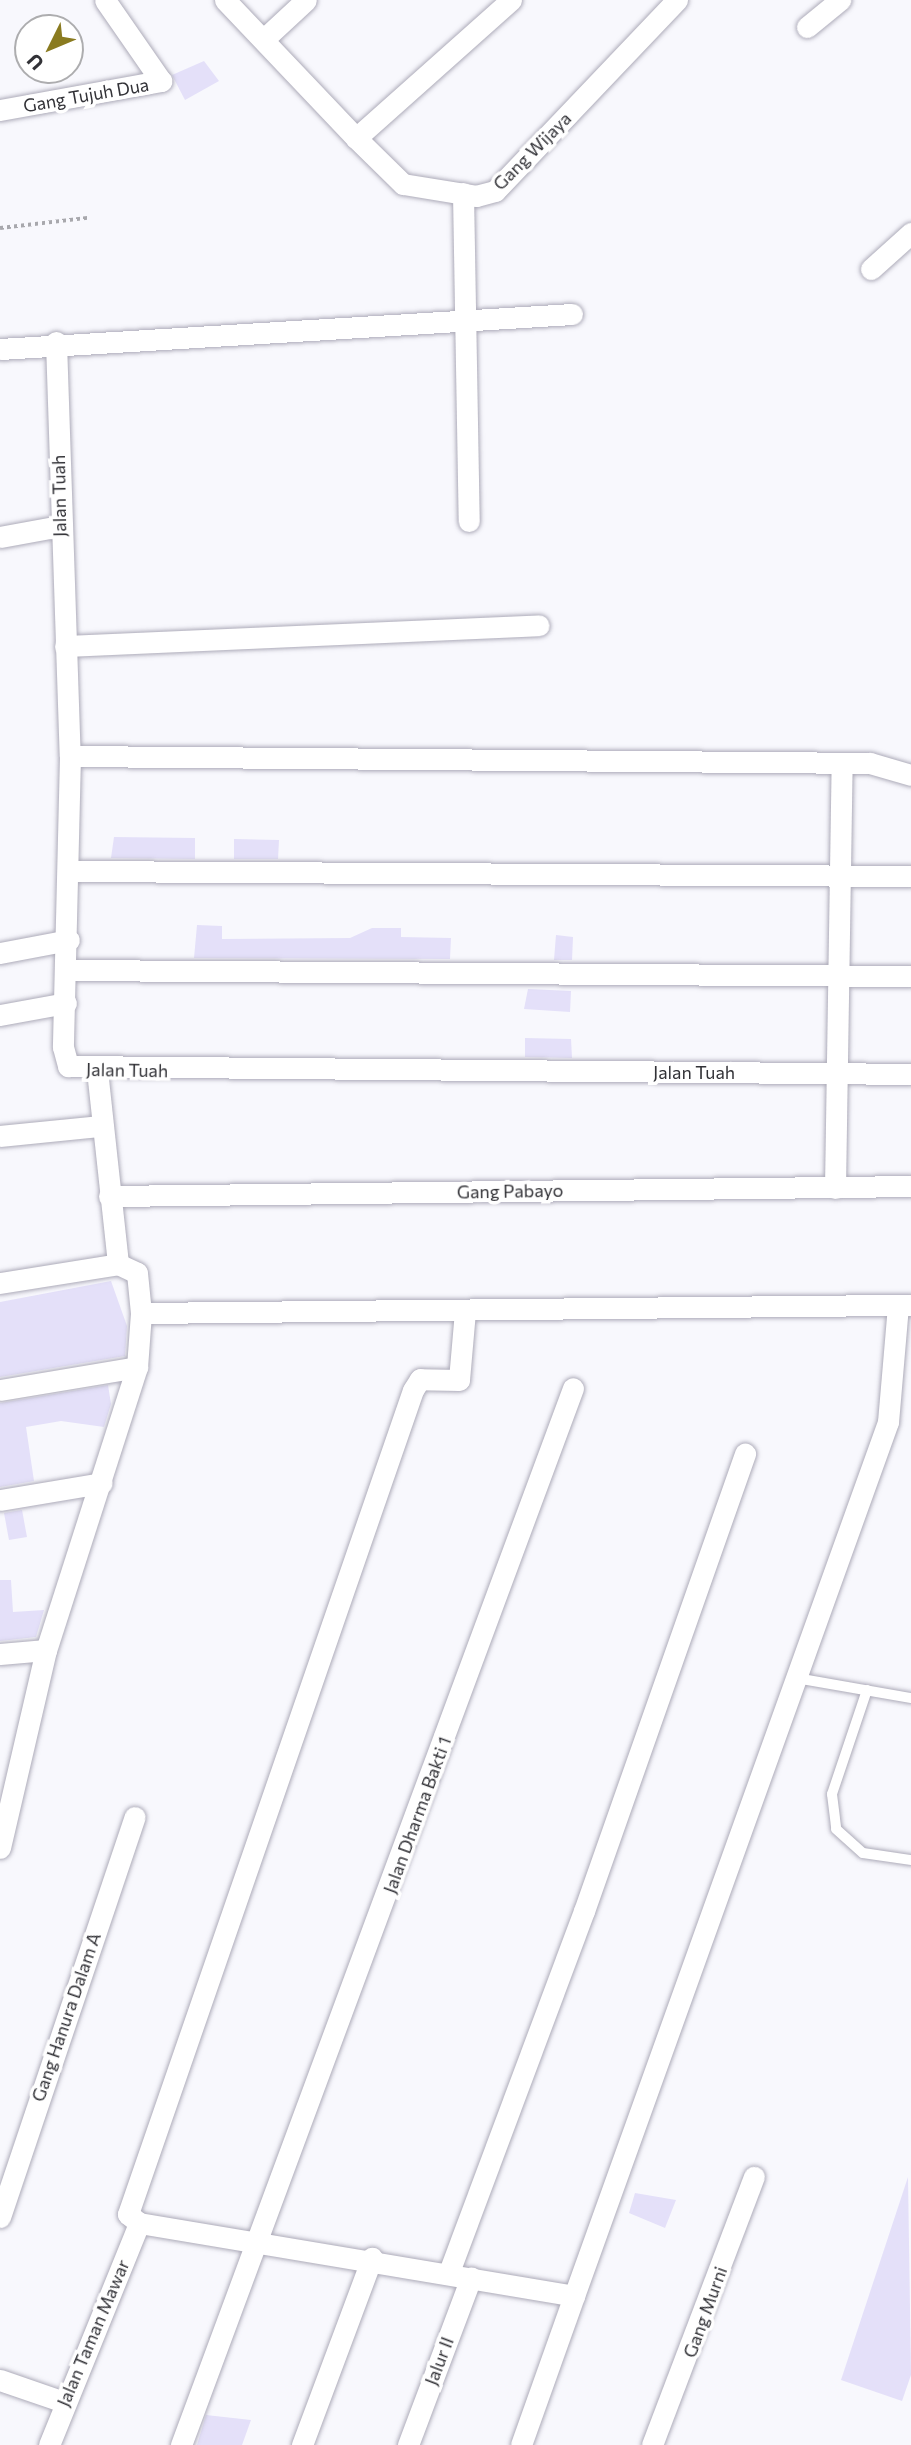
<!DOCTYPE html>
<html>
<head>
<meta charset="utf-8">
<style>
	body { margin:0 }
	#map { position:relative; width:911px; height:2445px; overflow:hidden; background:#f8f8fd; font-family:Commissioner,sans-serif }
	div>[style] { position:absolute }
	[style*='--x'] { left:calc(var(--x)*1px); top:calc(var(--y)*1px); width:calc(var(--w)*1px); rotate:calc(var(--a)*1deg) }
	.building>* { inset:0; background:#e4e0f9 }
	.path>* { height:3.5px; margin-top:-1.75px; transform-origin:0; background:repeating-linear-gradient(90deg,#a8a8ad 0 3.5px,transparent 0 7px) }
	.roads { filter:drop-shadow(0 0 2px #adabb9) drop-shadow(0 0 2px #adabb9) }
	.service>* { height:10px; margin:-5px; padding:0 5px; transform-origin:5px; border-radius:5px; background:#fff }
	.minor>* { height:21px; margin:-10.5px; padding:0 10.5px; transform-origin:10.5px; border-radius:10.5px; background:#fff }
	span { translate:-50% -50%; white-space:nowrap; text-align:center; line-height:1.15; -webkit-text-stroke:7px #fff; paint-order:stroke }
	.street-label { font-size:18px; color:#323237 }
	.north { position:absolute; left:14px; top:14px; width:70px; height:70px; box-sizing:border-box; background:#fff; border:2px solid #adadaf; border-radius:50%; rotate:227deg; font-size:19px; font-weight:700; line-height:28px; text-align:center; color:#323237 }
	.north::after { content:''; display:block; margin:auto; width:24px; height:32px; background:#8a7b20; clip-path:polygon(50% 0,100% 100%,50% 72%,0 100%) }
</style>
</head>
<body>
<div id="map">
	<div class="building">
		<i style="clip-path:polygon(204px 61px,219px 81px,185px 100px,172px 75px)"></i>
		<i style="clip-path:polygon(114px 837px,195px 838px,195px 859px,111px 858px)"></i>
		<i style="clip-path:polygon(234px 839px,279px 840px,278px 859px,234px 859px)"></i>
		<i style="clip-path:polygon(197px 925px,222px 926px,222px 939px,350px 938px,372px 928px,401px 928px,401px 937px,451px 938px,450px 959px,194px 958px)"></i>
		<i style="clip-path:polygon(556px 935px,573px 937px,572px 960px,554px 960px)"></i>
		<i style="clip-path:polygon(528px 989px,571px 991px,570px 1012px,524px 1009px)"></i>
		<i style="clip-path:polygon(525px 1038px,571px 1039px,572px 1058px,525px 1057px)"></i>
		<i style="clip-path:polygon(111px 1281px,127px 1326px,125px 1356px,0 1377px,0 1302px)"></i>
		<i style="clip-path:polygon(108px 1385px,111px 1404px,104px 1427px,61px 1421px,26px 1427px,34px 1481px,0 1487px,0 1403px)"></i>
		<i style="clip-path:polygon(22px 1510px,27px 1537px,9px 1540px,4px 1513px)"></i>
		<i style="clip-path:polygon(0 1580px,11px 1580px,13px 1612px,44px 1610px,36px 1637px,0 1641px)"></i>
		<i style="clip-path:polygon(908px 2177px,911px 2375px,902px 2401px,841px 2380px)"></i>
		<i style="clip-path:polygon(635px 2193px,676px 2200px,665px 2228px,629px 2213px)"></i>
		<i style="clip-path:polygon(206px 2415px,251px 2420px,242px 2445px,197px 2445px)"></i>
	</div>
	<div class="path">
		<i style="--x:0;--y:228;--w:88;--a:-6.6"></i>
	</div>
	<div class="roads">
		<div class="service">
			<i style="--x:796;--y:1678;--w:117;--a:9.9"></i>
			<i style="--x:867;--y:1690;--w:110;--a:108.6"></i>
			<i style="--x:832;--y:1794;--w:35;--a:83"></i>
			<i style="--x:836;--y:1829;--w:36;--a:42"></i>
			<i style="--x:863;--y:1853;--w:49;--a:8.3"></i>
		</div>
		<div class="minor">
			<i style="--x:225;--y:0;--w:190;--a:46.5"></i>
			<i style="--x:511;--y:0;--w:208;--a:138.3"></i>
			<i style="--x:356;--y:138;--w:66;--a:44.4"></i>
			<i style="--x:403;--y:184;--w:74;--a:9.3"></i>
			<i style="--x:476;--y:196;--w:20;--a:-15"></i>
			<i style="--x:495;--y:191;--w:264;--a:-46.4"></i>
			<i style="--x:807;--y:27;--w:43;--a:-39.3"></i>
			<i style="--x:264;--y:39;--w:57;--a:-42.9"></i>
			<i style="--x:0;--y:110;--w:164;--a:-10.2"></i>
			<i style="--x:161;--y:81;--w:98;--a:-124.7"></i>
			<i style="--x:463;--y:193;--w:328;--a:89"></i>
			<i style="--x:871;--y:269;--w:54;--a:-42"></i>
			<i style="--x:56;--y:342;--w:414;--a:88.1"></i>
			<i style="--x:70;--y:756;--w:291;--a:91.4"></i>
			<i style="--x:63;--y:1047;--w:20;--a:75"></i>
			<i style="--x:68;--y:1066;--w:843;--a:0.54"></i>
			<i style="--x:0;--y:349;--w:573;--a:-3.5"></i>
			<i style="--x:0;--y:537;--w:61;--a:-10.4"></i>
			<i style="--x:65;--y:646;--w:474;--a:-2.5"></i>
			<i style="--x:70;--y:756;--w:800;--a:0.5"></i>
			<i style="--x:870;--y:763;--w:43;--a:16.3"></i>
			<i style="--x:69;--y:871;--w:842;--a:0.34"></i>
			<i style="--x:0;--y:953;--w:70;--a:-10.7"></i>
			<i style="--x:69;--y:970;--w:842;--a:0.41"></i>
			<i style="--x:0;--y:1015;--w:67;--a:-10.3"></i>
			<i style="--x:97;--y:1070;--w:195;--a:83.8"></i>
			<i style="--x:0;--y:1136;--w:101;--a:-5.7"></i>
			<i style="--x:835;--y:1188;--w:425;--a:-89.1"></i>
			<i style="--x:109;--y:1196;--w:802;--a:-0.71"></i>
			<i style="--x:0;--y:1283;--w:120;--a:-9.1"></i>
			<i style="--x:118;--y:1264;--w:21;--a:25"></i>
			<i style="--x:137;--y:1273;--w:40;--a:84.3"></i>
			<i style="--x:141;--y:1313;--w:54;--a:94.2"></i>
			<i style="--x:137;--y:1367;--w:297;--a:107.8"></i>
			<i style="--x:46;--y:1650;--w:203;--a:103.1"></i>
			<i style="--x:465;--y:1311;--w:69;--a:95"></i>
			<i style="--x:459;--y:1380;--w:39;--a:-179"></i>
			<i style="--x:420;--y:1379;--w:13;--a:122"></i>
			<i style="--x:413;--y:1390;--w:872;--a:109.08"></i>
			<i style="--x:128;--y:2214;--w:14;--a:39"></i>
			<i style="--x:139;--y:2223;--w:441;--a:9.5"></i>
			<i style="--x:574;--y:2296;--w:158;--a:109.6"></i>
			<i style="--x:141;--y:1313;--w:757;--a:-0.61"></i>
			<i style="--x:0;--y:1390;--w:139;--a:-9.5"></i>
			<i style="--x:0;--y:1500;--w:103;--a:-9.5"></i>
			<i style="--x:0;--y:1654;--w:46;--a:-5"></i>
			<i style="--x:0;--y:2217;--w:422;--a:-71.4"></i>
			<i style="--x:449;--y:2272;--w:385;--a:-69.5"></i>
			<i style="--x:584;--y:1911;--w:485;--a:-70.6"></i>
			<i style="--x:574;--y:2296;--w:929;--a:-70.24"></i>
			<i style="--x:888;--y:1422;--w:117;--a:-85.1"></i>
			<i style="--x:898;--y:1305;--w:13;--a:0"></i>
			<i style="--x:0;--y:2380;--w:68;--a:19"></i>
			<i style="--x:49;--y:2445;--w:240;--a:-67.9"></i>
			<i style="--x:181;--y:2445;--w:1127;--a:-69.65"></i>
			<i style="--x:302;--y:2445;--w:200;--a:-69.5"></i>
			<i style="--x:408;--y:2445;--w:179;--a:-69.4"></i>
			<i style="--x:652;--y:2445;--w:287;--a:-69.2"></i>
		</div>
	</div>
	<div class="street-label">
		<span style="left:86px;top:95px;rotate:-10deg">Gang Tujuh Dua</span>
		<span style="left:532px;top:151px;rotate:-45deg">Gang Wijaya</span>
		<span style="left:59px;top:496px;rotate:-91deg">Jalan Tuah</span>
		<span style="left:127px;top:1070px;rotate:1deg">Jalan Tuah</span>
		<span style="left:694px;top:1072px">Jalan Tuah</span>
		<span style="left:510px;top:1191px;rotate:-1deg">Gang Pabayo</span>
		<span style="left:417px;top:1815px;rotate:-70deg">Jalan Dharma Bakti 1</span>
		<span style="left:66px;top:2017px;rotate:-71deg">Gang Hanura Dalam A</span>
		<span style="left:705px;top:2312px;rotate:-70deg">Gang Murni</span>
		<span style="left:93px;top:2333px;rotate:-67deg">Jalan Taman Mawar</span>
		<span style="left:439px;top:2361px;rotate:-69deg">Jalur II</span>
	</div>
	<div class="north">U</div>
</div>
</body>
</html>
